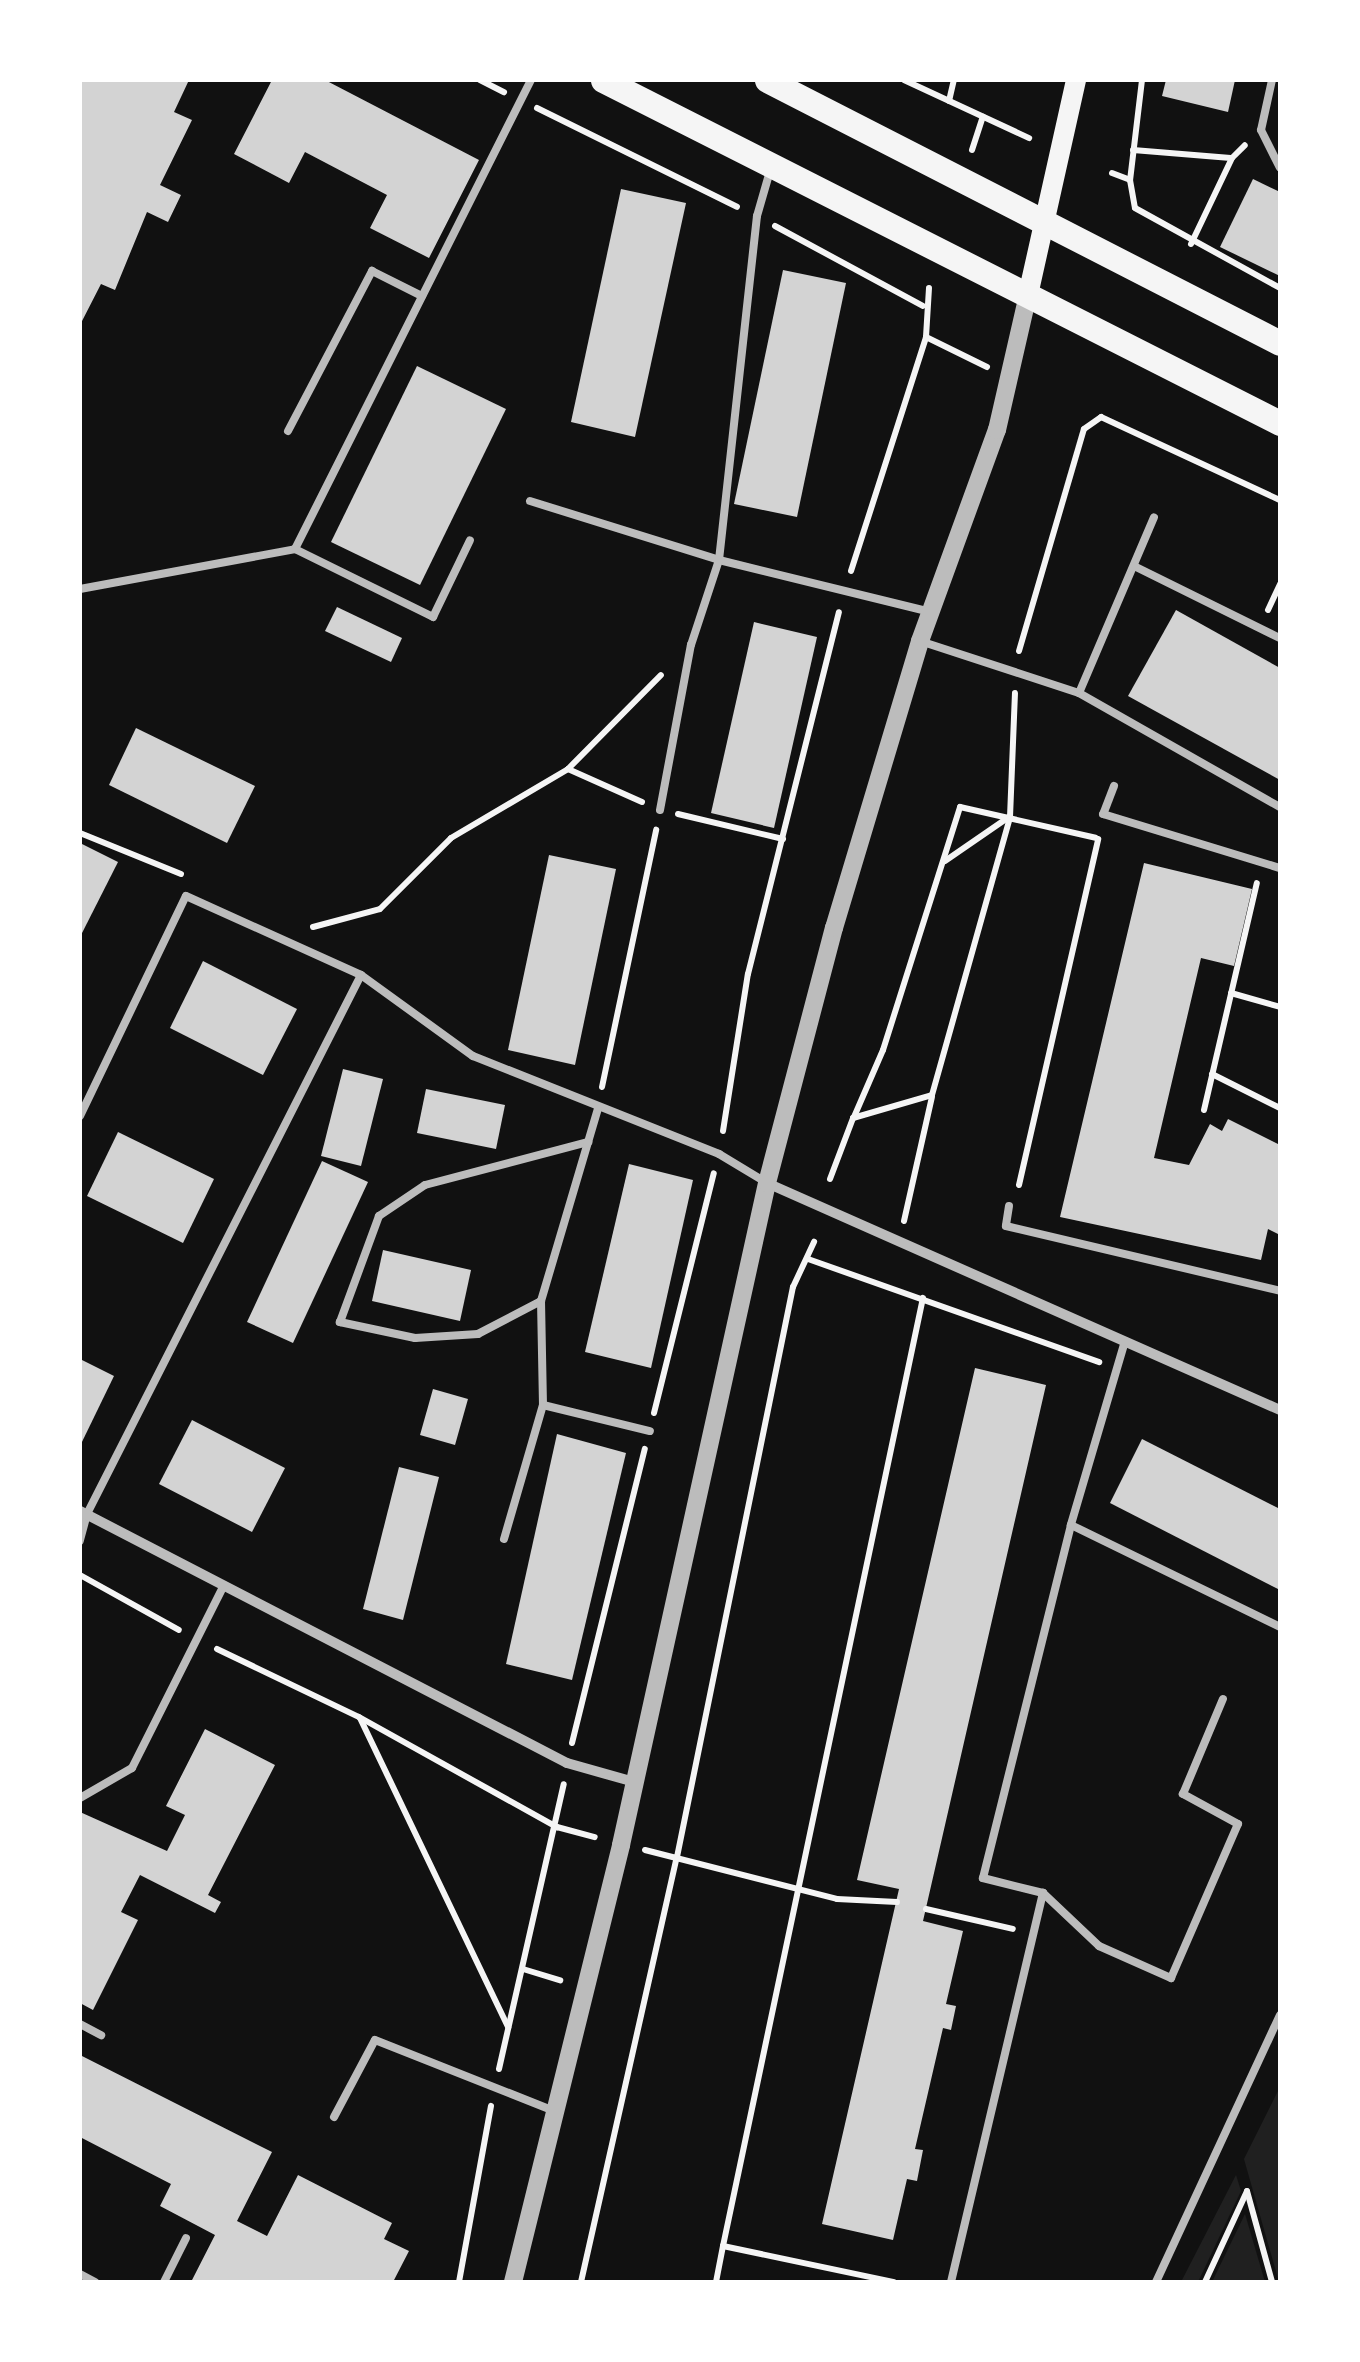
<!DOCTYPE html>
<html>
<head>
<meta charset="utf-8">
<style>
	body { margin:0 }
	#map { position:relative; width:1360px; height:2362px; overflow:hidden; background:#111; font-family:"Sofia Sans Condensed",sans-serif }
	div>[style] { position:absolute }
	[style*='--x'] { left:calc(var(--x)*1px); top:calc(var(--y)*1px); width:calc(var(--w)*1px); rotate:calc(var(--a)*1deg) }
	.green>* { inset:0; background:#202020 }
	.building>* { inset:0; background:#d3d3d3 }
	.path>* { height:6px; margin:-3px; padding:0 3px; transform-origin:3px; border-radius:3px; background:#f5f5f5 }
	.service>* { height:8px; margin:-4px; padding:0 4px; transform-origin:4px; border-radius:4px; background:#bcbcbc }
	.minor>* { height:10px; margin:-5px; padding:0 5px; transform-origin:5px; border-radius:5px; background:#bcbcbc }
	.tertiary>* { height:18px; margin:-9px; padding:0 9px; transform-origin:9px; border-radius:9px; background:#bcbcbc }
	.secondary>* { height:20px; margin:-10px; padding:0 10px; transform-origin:10px; border-radius:10px; background:#f5f5f5 }
	.primary>* { height:25px; margin:-12.5px; padding:0 12.5px; transform-origin:12.5px; border-radius:12.5px; background:#f5f5f5 }
	span { translate:-50% -50%; white-space:nowrap; text-align:center; line-height:1.15; -webkit-text-stroke:10px #fff; paint-order:stroke }
	.frame { position:absolute; inset:0; border:82px solid #fff; pointer-events:none }
</style>
</head>
<body>
<div id="map">
	<div class="green">
		<i style="clip-path:polygon(1280px 2087px,1280px 2282px,1279px 2282px,1244px 2159px)"></i>
		<i style="clip-path:polygon(1236px 2175px,1241px 2191px,1198px 2282px,1181px 2282px)"></i>
		<i style="clip-path:polygon(1245px 2214px,1265px 2282px,1212px 2282px)"></i>
	</div>
	<div class="building">
		<i style="clip-path:polygon(80px 80px,189px 80px,174px 112px,192px 120px,160px 185px,181px 195px,168px 222px,147px 212px,115px 290px,101px 284px,80px 325px)"></i>
		<i style="clip-path:polygon(272px 80px,325px 80px,479px 160px,429px 258px,370px 228px,387px 195px,305px 152px,289px 183px,234px 154px)"></i>
		<i style="clip-path:polygon(1166px 80px,1235px 80px,1228px 112px,1162px 96px)"></i>
		<i style="clip-path:polygon(1253px 179px,1280px 192px,1280px 276px,1220px 247px)"></i>
		<i style="clip-path:polygon(621px 189px,686px 203px,635px 437px,571px 422px)"></i>
		<i style="clip-path:polygon(783px 270px,846px 283px,797px 517px,734px 504px)"></i>
		<i style="clip-path:polygon(417px 366px,506px 409px,420px 585px,331px 542px)"></i>
		<i style="clip-path:polygon(337px 607px,402px 638px,391px 662px,325px 631px)"></i>
		<i style="clip-path:polygon(1176px 610px,1280px 668px,1280px 780px,1128px 696px)"></i>
		<i style="clip-path:polygon(754px 622px,817px 637px,774px 828px,711px 813px)"></i>
		<i style="clip-path:polygon(136px 728px,255px 786px,227px 843px,109px 785px)"></i>
		<i style="clip-path:polygon(80px 843px,118px 862px,80px 937px)"></i>
		<i style="clip-path:polygon(549px 855px,616px 869px,575px 1065px,508px 1050px)"></i>
		<i style="clip-path:polygon(1144px 863px,1252px 889px,1234px 966px,1201px 958px,1154px 1158px,1189px 1165px,1210px 1124px,1222px 1131px,1228px 1119px,1280px 1145px,1280px 1235px,1268px 1229px,1261px 1260px,1060px 1217px)"></i>
		<i style="clip-path:polygon(203px 961px,297px 1009px,263px 1075px,170px 1028px)"></i>
		<i style="clip-path:polygon(343px 1069px,383px 1079px,361px 1166px,321px 1156px)"></i>
		<i style="clip-path:polygon(426px 1089px,505px 1105px,496px 1149px,417px 1133px)"></i>
		<i style="clip-path:polygon(118px 1132px,214px 1179px,183px 1243px,87px 1196px)"></i>
		<i style="clip-path:polygon(322px 1161px,368px 1182px,293px 1343px,247px 1322px)"></i>
		<i style="clip-path:polygon(629px 1164px,693px 1180px,651px 1368px,585px 1352px)"></i>
		<i style="clip-path:polygon(383px 1250px,471px 1270px,460px 1321px,372px 1301px)"></i>
		<i style="clip-path:polygon(80px 1359px,114px 1376px,80px 1446px)"></i>
		<i style="clip-path:polygon(975px 1368px,1046px 1385px,923px 1921px,963px 1931px,946px 2004px,956px 2006px,951px 2030px,943px 2028px,915px 2149px,923px 2150px,917px 2181px,907px 2179px,893px 2240px,822px 2224px,899px 1889px,857px 1880px)"></i>
		<i style="clip-path:polygon(433px 1389px,468px 1399px,455px 1445px,420px 1435px)"></i>
		<i style="clip-path:polygon(192px 1420px,285px 1468px,252px 1532px,159px 1484px)"></i>
		<i style="clip-path:polygon(557px 1434px,626px 1453px,572px 1680px,506px 1664px)"></i>
		<i style="clip-path:polygon(1142px 1439px,1280px 1509px,1280px 1590px,1110px 1503px)"></i>
		<i style="clip-path:polygon(399px 1467px,439px 1477px,403px 1620px,363px 1609px)"></i>
		<i style="clip-path:polygon(205px 1729px,275px 1765px,208px 1895px,221px 1902px,215px 1913px,140px 1875px,121px 1912px,138px 1920px,93px 2010px,80px 2003px,80px 1812px,167px 1851px,185px 1815px,166px 1806px)"></i>
		<i style="clip-path:polygon(80px 2055px,272px 2152px,237px 2221px,267px 2236px,298px 2175px,392px 2223px,384px 2239px,409px 2251px,393px 2282px,191px 2282px,215px 2235px,160px 2206px,171px 2184px,80px 2137px)"></i>
	</div>
	<div class="path">
		<i style="--x:480;--y:80;--w:27;--a:27"></i>
		<i style="--x:904;--y:80;--w:138;--a:24.9"></i>
		<i style="--x:1142;--y:80;--w:101;--a:96.8"></i>
		<i style="--x:1130;--y:180;--w:28;--a:80"></i>
		<i style="--x:1135;--y:208;--w:166;--a:28.9"></i>
		<i style="--x:949;--y:101;--w:22;--a:-77"></i>
		<i style="--x:537;--y:108;--w:223;--a:26.3"></i>
		<i style="--x:972;--y:150;--w:35;--a:-72"></i>
		<i style="--x:1133;--y:150;--w:98;--a:4.7"></i>
		<i style="--x:1112;--y:173;--w:19;--a:21"></i>
		<i style="--x:775;--y:226;--w:168;--a:28.4"></i>
		<i style="--x:1191;--y:244;--w:95;--a:-64.5"></i>
		<i style="--x:1232;--y:158;--w:18;--a:-45"></i>
		<i style="--x:926;--y:337;--w:68;--a:26.2"></i>
		<i style="--x:851;--y:571;--w:246;--a:-72.2"></i>
		<i style="--x:926;--y:337;--w:49;--a:-86.5"></i>
		<i style="--x:1268;--y:610;--w:29;--a:-65"></i>
		<i style="--x:1019;--y:651;--w:231;--a:-73.7"></i>
		<i style="--x:1084;--y:429;--w:21;--a:-35"></i>
		<i style="--x:1101;--y:417;--w:197;--a:24.9"></i>
		<i style="--x:568;--y:769;--w:81;--a:24"></i>
		<i style="--x:678;--y:814;--w:108;--a:13.4"></i>
		<i style="--x:80;--y:833;--w:109;--a:22.1"></i>
		<i style="--x:945;--y:861;--w:78;--a:-34.5"></i>
		<i style="--x:313;--y:927;--w:69;--a:-15"></i>
		<i style="--x:380;--y:909;--w:100;--a:-45"></i>
		<i style="--x:451;--y:838;--w:136;--a:-30.5"></i>
		<i style="--x:568;--y:769;--w:132;--a:-45.3"></i>
		<i style="--x:1231;--y:993;--w:51;--a:15.9"></i>
		<i style="--x:1212;--y:1074;--w:76;--a:26.6"></i>
		<i style="--x:602;--y:1087;--w:263;--a:-78.1"></i>
		<i style="--x:1204;--y:1110;--w:233;--a:-76.9"></i>
		<i style="--x:854;--y:1117;--w:73;--a:-66.6"></i>
		<i style="--x:883;--y:1050;--w:255;--a:-72.4"></i>
		<i style="--x:960;--y:807;--w:139;--a:12.8"></i>
		<i style="--x:723;--y:1131;--w:159;--a:-81"></i>
		<i style="--x:748;--y:974;--w:373;--a:-75.9"></i>
		<i style="--x:830;--y:1179;--w:65;--a:-69.3"></i>
		<i style="--x:853;--y:1118;--w:82;--a:-16.2"></i>
		<i style="--x:932;--y:1095;--w:289;--a:-74.3"></i>
		<i style="--x:1010;--y:817;--w:124;--a:-87.7"></i>
		<i style="--x:1019;--y:1185;--w:355;--a:-77.1"></i>
		<i style="--x:904;--y:1221;--w:127;--a:-77.3"></i>
		<i style="--x:808;--y:1259;--w:309;--a:19.5"></i>
		<i style="--x:654;--y:1413;--w:247;--a:-76"></i>
		<i style="--x:80;--y:1575;--w:113;--a:29.1"></i>
		<i style="--x:217;--y:1649;--w:157;--a:25.6"></i>
		<i style="--x:359;--y:1717;--w:227;--a:29.1"></i>
		<i style="--x:557;--y:1827;--w:39;--a:15"></i>
		<i style="--x:360;--y:1718;--w:343;--a:64.4"></i>
		<i style="--x:572;--y:1743;--w:303;--a:-76.1"></i>
		<i style="--x:645;--y:1850;--w:198;--a:14.3"></i>
		<i style="--x:837;--y:1899;--w:60;--a:2.9"></i>
		<i style="--x:926;--y:1909;--w:89;--a:12.9"></i>
		<i style="--x:523;--y:1969;--w:39;--a:17"></i>
		<i style="--x:499;--y:2069;--w:292;--a:-77.2"></i>
		<i style="--x:723;--y:2246;--w:969;--a:-78.09"></i>
		<i style="--x:459;--y:2282;--w:179;--a:-79.7"></i>
		<i style="--x:581;--y:2282;--w:436;--a:-77.3"></i>
		<i style="--x:677;--y:1857;--w:582;--a:-78.5"></i>
		<i style="--x:793;--y:1287;--w:50;--a:-65"></i>
		<i style="--x:716;--y:2282;--w:37;--a:-79"></i>
		<i style="--x:723;--y:2246;--w:175;--a:11.9"></i>
		<i style="--x:1205;--y:2282;--w:100;--a:-65.2"></i>
		<i style="--x:1247;--y:2191;--w:94;--a:74.6"></i>
	</div>
	<div class="service">
		<i style="--x:1272;--y:80;--w:51;--a:102.4"></i>
		<i style="--x:1261;--y:130;--w:42;--a:63.4"></i>
		<i style="--x:288;--y:431;--w:181;--a:-62.3"></i>
		<i style="--x:372;--y:271;--w:56;--a:26.6"></i>
		<i style="--x:530;--y:501;--w:198;--a:17.3"></i>
		<i style="--x:719;--y:560;--w:218;--a:13.8"></i>
		<i style="--x:295;--y:549;--w:525;--a:-63.29"></i>
		<i style="--x:1134;--y:566;--w:163;--a:26.3"></i>
		<i style="--x:80;--y:589;--w:219;--a:-10.5"></i>
		<i style="--x:295;--y:549;--w:154;--a:26.2"></i>
		<i style="--x:433;--y:617;--w:85;--a:-64.3"></i>
		<i style="--x:923;--y:642;--w:164;--a:18.1"></i>
		<i style="--x:1079;--y:693;--w:231;--a:29.6"></i>
		<i style="--x:1079;--y:693;--w:191;--a:-66.9"></i>
		<i style="--x:1114;--y:786;--w:30;--a:111"></i>
		<i style="--x:1103;--y:814;--w:185;--a:17"></i>
		<i style="--x:660;--y:810;--w:168;--a:-79.4"></i>
		<i style="--x:691;--y:645;--w:89;--a:-71.8"></i>
		<i style="--x:719;--y:560;--w:346;--a:-83.7"></i>
		<i style="--x:757;--y:216;--w:47;--a:-73.9"></i>
		<i style="--x:361;--y:975;--w:138;--a:35.9"></i>
		<i style="--x:473;--y:1056;--w:265;--a:21.7"></i>
		<i style="--x:719;--y:1154;--w:56;--a:31.1"></i>
		<i style="--x:80;--y:1116;--w:244;--a:-64.3"></i>
		<i style="--x:186;--y:896;--w:192;--a:24.3"></i>
		<i style="--x:361;--y:975;--w:605;--a:116.95"></i>
		<i style="--x:87;--y:1514;--w:28;--a:105"></i>
		<i style="--x:1009;--y:1206;--w:20;--a:99"></i>
		<i style="--x:1006;--y:1226;--w:282;--a:13.3"></i>
		<i style="--x:541;--y:1301;--w:71;--a:152.4"></i>
		<i style="--x:478;--y:1334;--w:63;--a:176.4"></i>
		<i style="--x:415;--y:1338;--w:77;--a:-168"></i>
		<i style="--x:340;--y:1322;--w:113;--a:-69.8"></i>
		<i style="--x:379;--y:1216;--w:55;--a:-34"></i>
		<i style="--x:425;--y:1185;--w:169;--a:-14.8"></i>
		<i style="--x:1125;--y:1341;--w:192;--a:106.4"></i>
		<i style="--x:1071;--y:1525;--w:233;--a:26"></i>
		<i style="--x:543;--y:1405;--w:110;--a:13.7"></i>
		<i style="--x:504;--y:1539;--w:140;--a:-73.8"></i>
		<i style="--x:543;--y:1405;--w:104;--a:-91.1"></i>
		<i style="--x:541;--y:1301;--w:200;--a:-73.5"></i>
		<i style="--x:80;--y:1798;--w:60;--a:-30"></i>
		<i style="--x:132;--y:1768;--w:203;--a:-63.3"></i>
		<i style="--x:1043;--y:1893;--w:77;--a:43.4"></i>
		<i style="--x:1099;--y:1946;--w:79;--a:24"></i>
		<i style="--x:1171;--y:1978;--w:168;--a:-66.5"></i>
		<i style="--x:1238;--y:1824;--w:63;--a:-151.4"></i>
		<i style="--x:1183;--y:1794;--w:103;--a:-67.2"></i>
		<i style="--x:80;--y:2024;--w:24;--a:28"></i>
		<i style="--x:334;--y:2117;--w:87;--a:-62"></i>
		<i style="--x:375;--y:2040;--w:190;--a:21.6"></i>
		<i style="--x:80;--y:2274;--w:17;--a:28"></i>
		<i style="--x:164;--y:2282;--w:49;--a:-63.4"></i>
		<i style="--x:951;--y:2282;--w:400;--a:-76.7"></i>
		<i style="--x:1043;--y:1893;--w:62;--a:-166"></i>
		<i style="--x:983;--y:1878;--w:364;--a:-76"></i>
		<i style="--x:1156;--y:2282;--w:294;--a:-65.1"></i>
	</div>
	<div class="minor">
		<i style="--x:767;--y:1183;--w:561;--a:23.87"></i>
		<i style="--x:80;--y:1511;--w:548;--a:27.36"></i>
		<i style="--x:567;--y:1763;--w:70;--a:15.8"></i>
	</div>
	<div class="tertiary">
		<i style="--x:513;--y:2282;--w:450;--a:-76.1"></i>
		<i style="--x:621;--y:1845;--w:678;--a:-77.56"></i>
		<i style="--x:767;--y:1183;--w:264;--a:-75.3"></i>
		<i style="--x:834;--y:928;--w:300;--a:-73.3"></i>
		<i style="--x:920;--y:641;--w:225;--a:-70"></i>
		<i style="--x:997;--y:430;--w:139;--a:-77.1"></i>
	</div>
	<div class="secondary">
		<i style="--x:1028;--y:295;--w:220;--a:-77.4"></i>
	</div>
	<div class="primary">
		<i style="--x:603;--y:80;--w:759;--a:26.87"></i>
		<i style="--x:767;--y:80;--w:576;--a:27.14"></i>
	</div>
	<div class="frame"></div>
</div>
</body>
</html>
